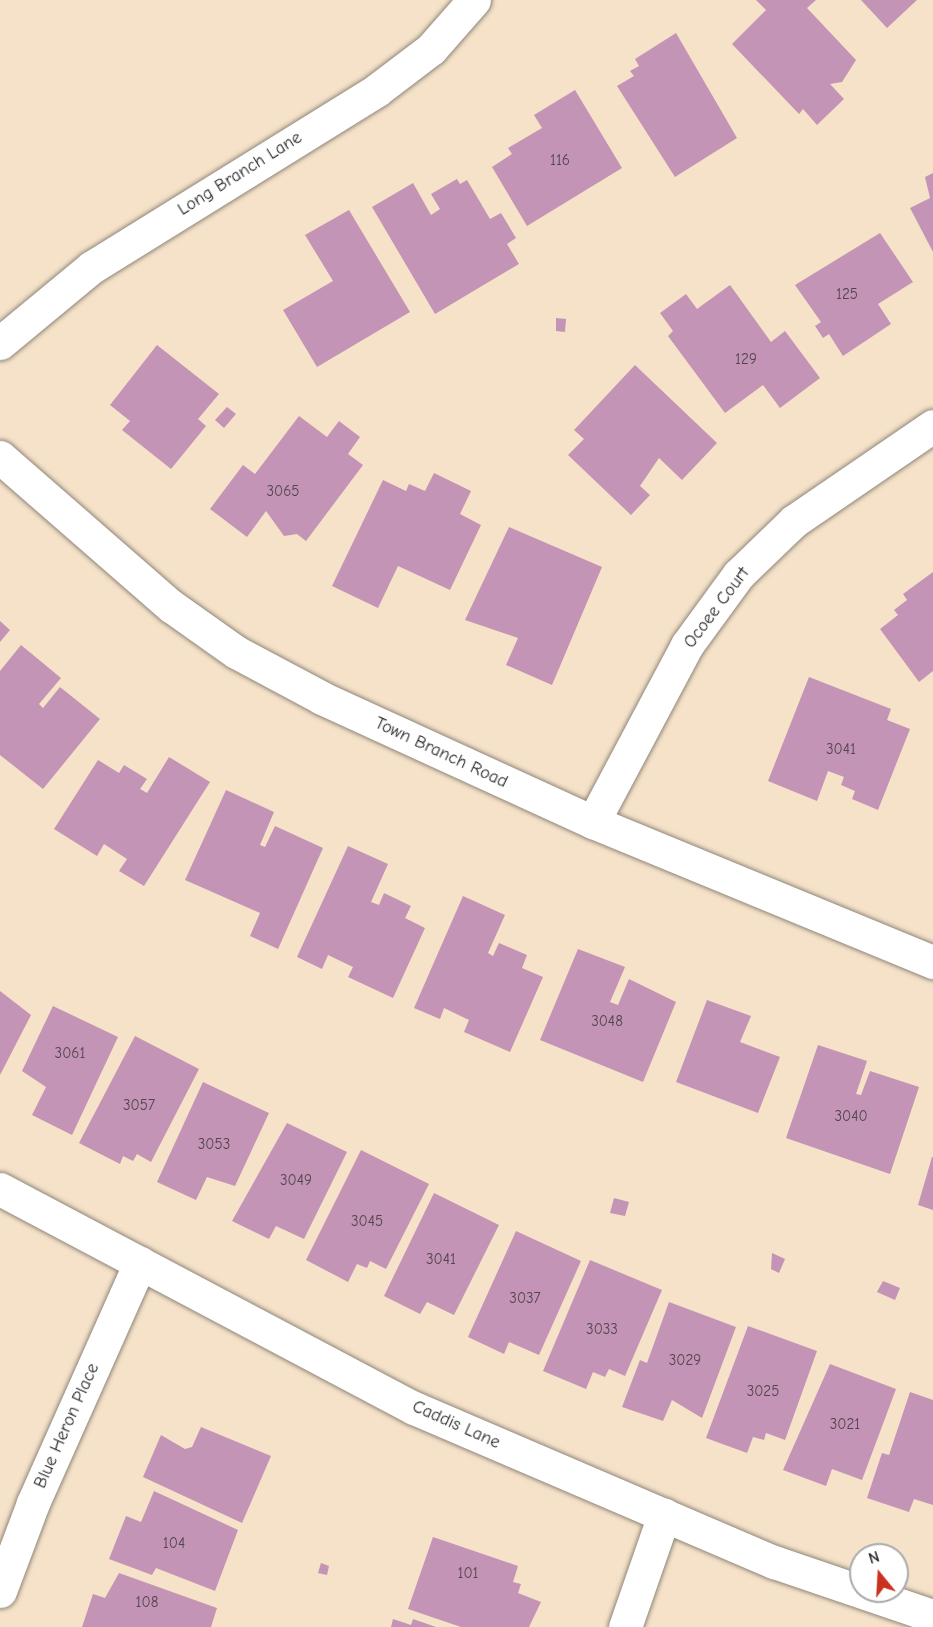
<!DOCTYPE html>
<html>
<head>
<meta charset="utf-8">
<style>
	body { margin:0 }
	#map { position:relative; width:933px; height:1627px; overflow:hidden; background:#f5e2c9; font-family:"Comic Neue",sans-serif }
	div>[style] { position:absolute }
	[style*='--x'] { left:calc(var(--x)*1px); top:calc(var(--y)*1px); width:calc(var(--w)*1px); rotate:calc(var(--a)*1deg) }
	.building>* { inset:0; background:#c394b5 }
	.roads { filter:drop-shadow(0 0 2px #90867a) drop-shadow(0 0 2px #90867a) }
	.minor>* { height:33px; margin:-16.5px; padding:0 16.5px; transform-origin:16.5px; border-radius:16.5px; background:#fff }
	span { translate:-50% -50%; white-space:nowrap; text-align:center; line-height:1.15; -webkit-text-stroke:5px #fff; paint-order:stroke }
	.number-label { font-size:15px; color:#51454e }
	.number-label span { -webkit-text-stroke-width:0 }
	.street-label { font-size:18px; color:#2b2b2b }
	.north { position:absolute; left:849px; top:1543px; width:60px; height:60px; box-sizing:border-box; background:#fff; border:2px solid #aaa; border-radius:50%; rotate:342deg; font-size:16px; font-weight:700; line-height:24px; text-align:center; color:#2b2b2b }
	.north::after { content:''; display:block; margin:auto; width:21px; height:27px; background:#c8321e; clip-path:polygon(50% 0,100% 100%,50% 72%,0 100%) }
</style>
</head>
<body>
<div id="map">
	<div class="building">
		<i style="clip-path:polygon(756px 0,816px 0,807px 8px,856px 60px,842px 82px,830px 84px,844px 99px,817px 125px,803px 109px,799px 114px,732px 44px,766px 10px)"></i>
		<i style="clip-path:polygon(861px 0,917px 0,887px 28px)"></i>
		<i style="clip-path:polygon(676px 33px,737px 138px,675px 177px,617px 86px,634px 76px,630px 71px,639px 66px,635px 59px)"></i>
		<i style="clip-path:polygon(575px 90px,622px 168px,527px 226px,492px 167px,512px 154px,508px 148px,542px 128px,534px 115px)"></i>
		<i style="clip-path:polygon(933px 173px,933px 252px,910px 208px,930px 198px,925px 177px)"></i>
		<i style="clip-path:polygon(457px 179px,460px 184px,467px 180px,490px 219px,501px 213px,516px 238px,507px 244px,519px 264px,435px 314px,372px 207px,413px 183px,431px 215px,440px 209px,431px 194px)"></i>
		<i style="clip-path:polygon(349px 210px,410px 312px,317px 367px,283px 310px,333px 281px,305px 235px)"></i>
		<i style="clip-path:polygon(880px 233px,913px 282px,878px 304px,891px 324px,843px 356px,829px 334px,823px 338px,815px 326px,821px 322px,795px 285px)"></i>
		<i style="clip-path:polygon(730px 285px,771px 342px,785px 331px,820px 378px,780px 408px,763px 385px,725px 413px,668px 336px,673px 331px,660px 313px,686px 294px,697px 309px)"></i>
		<i style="clip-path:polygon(556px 318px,566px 319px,565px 332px,556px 331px)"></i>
		<i style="clip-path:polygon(157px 345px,219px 394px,198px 419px,206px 426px,171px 469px,122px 430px,130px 421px,110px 405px)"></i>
		<i style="clip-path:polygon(635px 365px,717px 443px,682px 480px,659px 458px,640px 486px,650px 495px,631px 515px,568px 455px,584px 439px,574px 430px)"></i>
		<i style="clip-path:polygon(227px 407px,236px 414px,224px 428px,215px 420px)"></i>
		<i style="clip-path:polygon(299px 416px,327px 437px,339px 421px,360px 437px,348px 454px,363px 465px,306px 541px,297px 534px,284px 536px,266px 511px,247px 537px,210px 509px,243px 465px,255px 474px)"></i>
		<i style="clip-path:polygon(434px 473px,471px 491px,460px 514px,481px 525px,450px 590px,398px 566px,378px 608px,332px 586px,383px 480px,406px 491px,409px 484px,425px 491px)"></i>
		<i style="clip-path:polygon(509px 527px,602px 567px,552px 685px,506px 665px,518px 638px,465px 620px)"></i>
		<i style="clip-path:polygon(933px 572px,933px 671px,919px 682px,880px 629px,898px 615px,894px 610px,907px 600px,903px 594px)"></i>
		<i style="clip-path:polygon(0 621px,10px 630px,0 642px)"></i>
		<i style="clip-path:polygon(21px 645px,61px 678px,39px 704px,43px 708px,60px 687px,100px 719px,43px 789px,0 755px,0 671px)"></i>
		<i style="clip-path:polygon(809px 677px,891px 709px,887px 720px,910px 729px,878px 810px,852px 799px,855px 791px,841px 785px,844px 777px,828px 771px,817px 801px,768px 781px)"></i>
		<i style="clip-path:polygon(169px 757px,210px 782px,144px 886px,119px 871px,127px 859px,104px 844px,97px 856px,54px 829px,98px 760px,119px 773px,124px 765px,147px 779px,140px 789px,147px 793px)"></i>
		<i style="clip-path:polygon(226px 790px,274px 812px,260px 845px,265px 847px,275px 826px,323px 848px,278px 949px,250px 936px,260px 913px,185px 880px)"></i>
		<i style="clip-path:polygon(348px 846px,388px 864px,371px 902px,379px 905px,384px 893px,411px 906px,405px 918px,425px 928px,393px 998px,348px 977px,353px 967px,328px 955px,322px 969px,297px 957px)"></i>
		<i style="clip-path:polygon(463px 896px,505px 915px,488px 953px,493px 956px,499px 943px,527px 955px,522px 968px,543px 977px,510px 1052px,464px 1032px,469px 1020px,444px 1008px,440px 1019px,414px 1008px)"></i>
		<i style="clip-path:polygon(578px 949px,625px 967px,610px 1002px,618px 1005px,629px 979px,676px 1002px,643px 1082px,540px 1040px)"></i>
		<i style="clip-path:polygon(0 991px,31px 1015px,0 1075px)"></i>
		<i style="clip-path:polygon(707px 1000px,751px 1016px,740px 1042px,780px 1057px,758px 1113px,676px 1082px)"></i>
		<i style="clip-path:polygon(53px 1006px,118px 1037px,72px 1135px,32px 1115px,46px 1087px,22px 1071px)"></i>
		<i style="clip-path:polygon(135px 1036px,199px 1069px,151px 1162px,137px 1154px,133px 1161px,123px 1156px,120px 1164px,79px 1143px)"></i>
		<i style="clip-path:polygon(818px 1045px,867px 1061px,856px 1094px,861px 1095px,870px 1071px,919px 1087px,890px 1174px,786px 1138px)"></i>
		<i style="clip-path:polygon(203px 1082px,269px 1113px,235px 1186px,207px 1177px,196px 1200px,157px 1182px)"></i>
		<i style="clip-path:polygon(287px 1123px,347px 1152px,304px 1239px,276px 1226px,269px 1239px,232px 1221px)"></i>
		<i style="clip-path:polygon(361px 1150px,429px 1184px,386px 1269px,370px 1261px,367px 1268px,357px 1264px,348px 1282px,306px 1260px)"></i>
		<i style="clip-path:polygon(932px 1157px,933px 1157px,933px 1210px,918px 1205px)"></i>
		<i style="clip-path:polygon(434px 1193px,499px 1225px,454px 1315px,427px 1302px,420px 1314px,384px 1296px)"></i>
		<i style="clip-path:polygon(614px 1198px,629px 1202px,625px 1216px,610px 1213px)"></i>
		<i style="clip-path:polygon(516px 1231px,581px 1261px,539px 1355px,509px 1342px,504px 1354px,468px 1337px)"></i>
		<i style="clip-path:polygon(772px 1253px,785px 1259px,779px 1273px,771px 1269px)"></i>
		<i style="clip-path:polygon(590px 1260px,662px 1290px,625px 1376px,609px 1369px,605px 1377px,593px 1372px,586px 1389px,543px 1371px)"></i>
		<i style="clip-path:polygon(883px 1281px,900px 1288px,895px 1300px,877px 1292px)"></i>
		<i style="clip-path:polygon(669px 1302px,736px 1327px,702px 1418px,672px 1400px,663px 1421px,622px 1407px,640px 1360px,647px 1363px)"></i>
		<i style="clip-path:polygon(748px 1326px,817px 1351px,785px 1440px,766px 1433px,764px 1440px,753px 1437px,747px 1453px,706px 1438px)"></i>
		<i style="clip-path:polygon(830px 1364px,896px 1389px,862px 1480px,832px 1469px,826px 1486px,783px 1470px)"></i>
		<i style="clip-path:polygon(910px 1392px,933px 1400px,933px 1505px,914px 1499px,909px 1512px,867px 1498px,882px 1453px,889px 1455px)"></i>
		<i style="clip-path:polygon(201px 1427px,271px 1456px,242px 1523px,143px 1477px,161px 1435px,185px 1449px,192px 1447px)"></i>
		<i style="clip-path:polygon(154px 1491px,238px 1530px,215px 1591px,156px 1568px,152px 1575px,109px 1559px,126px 1516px,141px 1522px)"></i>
		<i style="clip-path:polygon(433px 1537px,518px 1566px,513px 1582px,521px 1584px,518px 1593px,541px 1602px,529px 1627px,461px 1627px,408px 1609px)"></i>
		<i style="clip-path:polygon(321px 1563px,329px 1566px,327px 1575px,318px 1573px)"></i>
		<i style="clip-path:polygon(119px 1573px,217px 1608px,211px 1627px,82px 1627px,93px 1594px,105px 1598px)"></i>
		<i style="clip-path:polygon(393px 1619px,411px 1625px,413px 1619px,436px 1627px,391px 1627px)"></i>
	</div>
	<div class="roads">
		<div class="minor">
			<i style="--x:0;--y:343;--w:119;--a:-39.6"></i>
			<i style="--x:92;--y:267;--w:335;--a:-31.8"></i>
			<i style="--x:377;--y:90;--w:68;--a:-37.2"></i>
			<i style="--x:431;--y:49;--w:65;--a:-48.7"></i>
			<i style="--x:0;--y:457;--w:227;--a:41.1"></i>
			<i style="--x:171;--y:606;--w:80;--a:35.3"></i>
			<i style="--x:236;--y:652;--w:98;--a:28.1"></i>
			<i style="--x:322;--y:698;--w:298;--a:24.6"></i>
			<i style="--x:593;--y:822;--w:368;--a:22.4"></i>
			<i style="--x:593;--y:822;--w:200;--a:-62"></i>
			<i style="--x:687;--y:645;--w:87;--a:-53.9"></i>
			<i style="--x:738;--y:575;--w:78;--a:-44"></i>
			<i style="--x:794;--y:521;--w:168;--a:-34.4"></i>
			<i style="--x:0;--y:1189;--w:468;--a:27.9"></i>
			<i style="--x:414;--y:1408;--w:392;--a:23.2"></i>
			<i style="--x:774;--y:1562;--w:168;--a:18.8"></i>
			<i style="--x:0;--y:1591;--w:94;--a:-69.4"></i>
			<i style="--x:33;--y:1503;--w:263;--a:-66"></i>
			<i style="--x:625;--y:1627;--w:119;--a:-70.8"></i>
		</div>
	</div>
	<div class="number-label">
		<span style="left:560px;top:161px">116</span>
		<span style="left:847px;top:295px">125</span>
		<span style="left:746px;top:360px">129</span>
		<span style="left:283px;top:492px">3065</span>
		<span style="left:841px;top:750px">3041</span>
		<span style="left:607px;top:1022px">3048</span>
		<span style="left:70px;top:1054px">3061</span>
		<span style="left:139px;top:1106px">3057</span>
		<span style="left:851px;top:1117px">3040</span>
		<span style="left:214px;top:1145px">3053</span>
		<span style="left:296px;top:1181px">3049</span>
		<span style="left:367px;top:1222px">3045</span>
		<span style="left:441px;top:1260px">3041</span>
		<span style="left:525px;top:1299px">3037</span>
		<span style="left:602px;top:1330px">3033</span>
		<span style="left:685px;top:1361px">3029</span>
		<span style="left:763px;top:1392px">3025</span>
		<span style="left:845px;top:1425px">3021</span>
		<span style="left:174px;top:1544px">104</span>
		<span style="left:468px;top:1574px">101</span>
		<span style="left:147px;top:1603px">108</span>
	</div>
	<div class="street-label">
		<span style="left:240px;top:174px;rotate:-32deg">Long Branch Lane</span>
		<span style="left:717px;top:608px;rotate:-53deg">Ocoee Court</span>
		<span style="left:441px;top:753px;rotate:25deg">Town Branch Road</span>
		<span style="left:456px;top:1425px;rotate:24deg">Caddis Lane</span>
		<span style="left:67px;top:1426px;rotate:-66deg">Blue Heron Place</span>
	</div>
	<div class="north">N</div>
</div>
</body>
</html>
